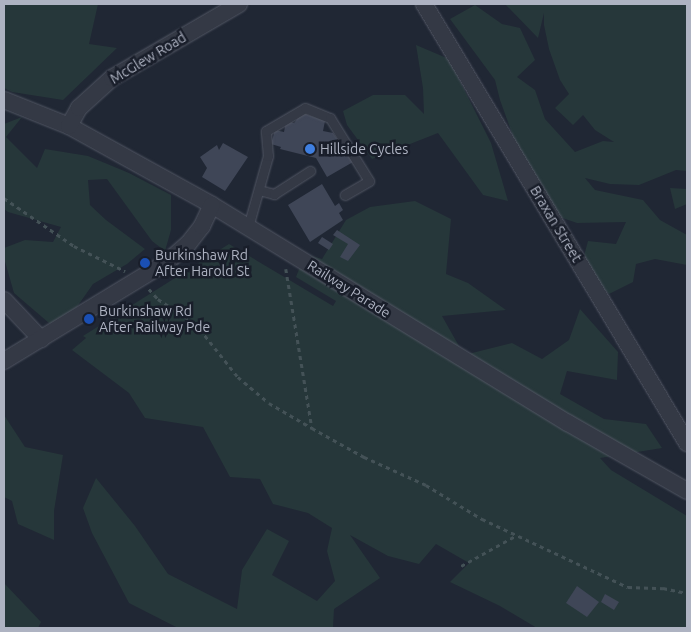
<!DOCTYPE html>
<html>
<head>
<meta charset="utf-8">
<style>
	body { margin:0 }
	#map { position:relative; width:691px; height:632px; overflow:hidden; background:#202734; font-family:Ubuntu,sans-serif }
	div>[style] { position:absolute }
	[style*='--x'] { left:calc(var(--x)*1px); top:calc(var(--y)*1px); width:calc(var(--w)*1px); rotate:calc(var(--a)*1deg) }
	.green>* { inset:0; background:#26373a }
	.building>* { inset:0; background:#3f4657 }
	.path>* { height:2.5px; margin-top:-1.25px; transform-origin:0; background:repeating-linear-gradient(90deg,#445257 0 4px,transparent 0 8px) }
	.roads { filter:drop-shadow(0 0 1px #515663) drop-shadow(0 0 1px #515663) }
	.lane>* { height:9px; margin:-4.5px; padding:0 4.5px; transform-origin:4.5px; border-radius:4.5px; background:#343945 }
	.street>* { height:16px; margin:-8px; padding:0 8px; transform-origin:8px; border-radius:8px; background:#343945 }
	.dots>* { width:14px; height:14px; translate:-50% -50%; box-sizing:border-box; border:2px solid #191e2a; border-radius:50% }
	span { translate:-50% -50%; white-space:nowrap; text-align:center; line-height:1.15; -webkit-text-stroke:5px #191e2a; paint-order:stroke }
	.street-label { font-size:14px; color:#aeb3c2 }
	.poi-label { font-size:14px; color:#aeb3c2 }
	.left { translate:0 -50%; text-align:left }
	.frame { position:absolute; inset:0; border:5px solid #aeb3c2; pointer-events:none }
</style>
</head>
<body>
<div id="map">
	<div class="green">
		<i style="clip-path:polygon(4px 4px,98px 4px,89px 44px,117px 48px,63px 100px,12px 92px,4px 88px)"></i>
		<i style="clip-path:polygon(505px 4px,687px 4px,687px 171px,676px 170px,639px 185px,610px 184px,585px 178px,595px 190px,643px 200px,660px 220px,687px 235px,687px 265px,655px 259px,636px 264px,633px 282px,609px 294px,581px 267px,588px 241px,616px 244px,626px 222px,577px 223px,551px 214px,514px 139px,500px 100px,495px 80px,450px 19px,475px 5px,502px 24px,520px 28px,535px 60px,517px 77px,535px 90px,545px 119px,575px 152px,603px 141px,614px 142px,595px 130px,583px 115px,573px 125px,555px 108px,569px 94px,560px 80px,549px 49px,544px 25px,544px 13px,538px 38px)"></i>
		<i style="clip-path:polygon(416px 45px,449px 59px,491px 143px,508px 201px,483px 195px,438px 133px,372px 159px,347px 125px,343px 111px,373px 95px,405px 95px,424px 114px,423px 88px)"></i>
		<i style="clip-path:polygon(22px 117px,6px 137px,37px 168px,45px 149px,88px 156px,129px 173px,171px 195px,171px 230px,165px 251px,152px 241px,107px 179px,88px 180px,90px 205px,106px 220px,145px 249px,127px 264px,93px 284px,72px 314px,56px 329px,14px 293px,4px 258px,4px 248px,25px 240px,53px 242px,61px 227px,8px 212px,4px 209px,4px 124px)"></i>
		<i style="clip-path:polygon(670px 188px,687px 189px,687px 204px,675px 209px)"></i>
		<i style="clip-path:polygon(415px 201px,451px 219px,446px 274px,468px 283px,506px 310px,442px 316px,464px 355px,512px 343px,542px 359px,569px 340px,580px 309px,618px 352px,617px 380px,567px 371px,560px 394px,604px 419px,646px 424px,662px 448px,600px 458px,611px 470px,687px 516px,687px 628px,537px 628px,500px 606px,450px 582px,469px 563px,436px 544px,419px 564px,388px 556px,350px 535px,380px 578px,334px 609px,333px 628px,178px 628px,129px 603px,92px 533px,83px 508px,96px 478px,135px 526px,168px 574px,237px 609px,242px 570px,267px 529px,289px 541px,272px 575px,317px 601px,335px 581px,327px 551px,332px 528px,308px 513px,273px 504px,260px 479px,230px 477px,203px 427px,145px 418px,129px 393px,72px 350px,86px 338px,83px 336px,229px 244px,333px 306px,336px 301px,296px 277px,305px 254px,322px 259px,346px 220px,370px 207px)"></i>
		<i style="clip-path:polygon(4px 415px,25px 447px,63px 455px,54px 511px,54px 540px,18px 524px,12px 501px,4px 497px)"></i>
		<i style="clip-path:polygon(4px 583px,41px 622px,38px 628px,4px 628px)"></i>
	</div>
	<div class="building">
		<i style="clip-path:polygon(302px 113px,325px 121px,323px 131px,333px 133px,353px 162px,327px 177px,316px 158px,280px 149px,281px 147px,271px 144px,275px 130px,284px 132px,286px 121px,294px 123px)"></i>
		<i style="clip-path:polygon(223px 143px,248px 157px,225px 191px,202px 177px,207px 168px,200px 157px,217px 145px,219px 150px)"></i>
		<i style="clip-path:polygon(322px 184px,335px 206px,339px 203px,343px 210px,339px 213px,343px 220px,310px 242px,288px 205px)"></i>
		<i style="clip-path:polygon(337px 230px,360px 245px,348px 261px,340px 257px,348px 244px,333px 235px)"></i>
		<i style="clip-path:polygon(322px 237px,333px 244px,329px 250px,318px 243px)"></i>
		<i style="clip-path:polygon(577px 586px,599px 602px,587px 617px,566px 603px)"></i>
		<i style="clip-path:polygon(605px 594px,619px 602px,614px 610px,601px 602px)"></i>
	</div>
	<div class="path">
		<i style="--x:4;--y:198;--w:85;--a:34.4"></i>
		<i style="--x:74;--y:246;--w:57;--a:26.1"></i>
		<i style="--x:286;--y:269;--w:161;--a:80.7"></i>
		<i style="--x:149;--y:289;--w:13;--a:48"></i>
		<i style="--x:158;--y:299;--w:44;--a:33"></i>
		<i style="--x:195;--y:323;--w:69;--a:51.5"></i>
		<i style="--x:238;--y:377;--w:40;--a:40"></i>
		<i style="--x:269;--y:403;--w:50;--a:30.2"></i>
		<i style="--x:312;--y:428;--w:60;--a:29.1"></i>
		<i style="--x:364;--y:457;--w:68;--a:24.3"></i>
		<i style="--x:426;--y:485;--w:66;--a:31.3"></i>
		<i style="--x:482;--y:519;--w:161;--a:25"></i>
		<i style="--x:628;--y:587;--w:35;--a:2"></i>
		<i style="--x:663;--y:588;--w:25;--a:12"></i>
		<i style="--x:461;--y:566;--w:64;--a:-29"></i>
	</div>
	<div class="roads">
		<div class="lane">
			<i style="--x:259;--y:190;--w:16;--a:15"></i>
			<i style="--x:274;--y:194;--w:43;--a:-32.6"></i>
			<i style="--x:248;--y:227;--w:74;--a:-74.3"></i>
			<i style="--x:268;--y:156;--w:25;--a:-95"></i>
			<i style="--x:266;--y:131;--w:45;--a:-30.5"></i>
			<i style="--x:305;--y:108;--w:27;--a:22"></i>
			<i style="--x:330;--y:118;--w:74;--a:58.2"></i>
			<i style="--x:369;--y:181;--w:28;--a:150"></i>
		</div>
		<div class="street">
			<i style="--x:424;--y:4;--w:512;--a:59.07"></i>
			<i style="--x:4;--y:100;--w:70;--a:21.8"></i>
			<i style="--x:69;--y:126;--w:163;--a:28.9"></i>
			<i style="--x:212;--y:205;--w:417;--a:31.5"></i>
			<i style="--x:568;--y:423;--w:137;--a:29.7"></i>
			<i style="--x:69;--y:126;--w:21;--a:-61"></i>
			<i style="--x:79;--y:108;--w:45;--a:-42.3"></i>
			<i style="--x:112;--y:78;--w:147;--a:-30.2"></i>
			<i style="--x:4;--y:300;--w:54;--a:46.5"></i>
			<i style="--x:4;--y:361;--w:191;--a:-31.3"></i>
			<i style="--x:167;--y:262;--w:28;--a:-41"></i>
			<i style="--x:188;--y:244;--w:23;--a:-52"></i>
			<i style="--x:202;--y:226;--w:23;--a:-65"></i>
		</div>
	</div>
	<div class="dots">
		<i style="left:310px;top:149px;background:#3f7fe0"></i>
		<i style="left:145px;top:263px;background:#1a4fb4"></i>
		<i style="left:89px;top:319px;background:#1a4fb4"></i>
	</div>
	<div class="street-label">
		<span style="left:148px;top:58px;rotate:-31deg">McGlew Road</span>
		<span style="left:556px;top:224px;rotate:59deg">Braxan Street</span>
		<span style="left:349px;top:289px;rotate:32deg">Railway Parade</span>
	</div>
	<div class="poi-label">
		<span class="left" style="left:320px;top:149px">Hillside Cycles</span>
		<span class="left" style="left:155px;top:263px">Burkinshaw Rd<br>After Harold St</span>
		<span class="left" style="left:99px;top:319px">Burkinshaw Rd<br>After Railway Pde</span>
	</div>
	<div class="frame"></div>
</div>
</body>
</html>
